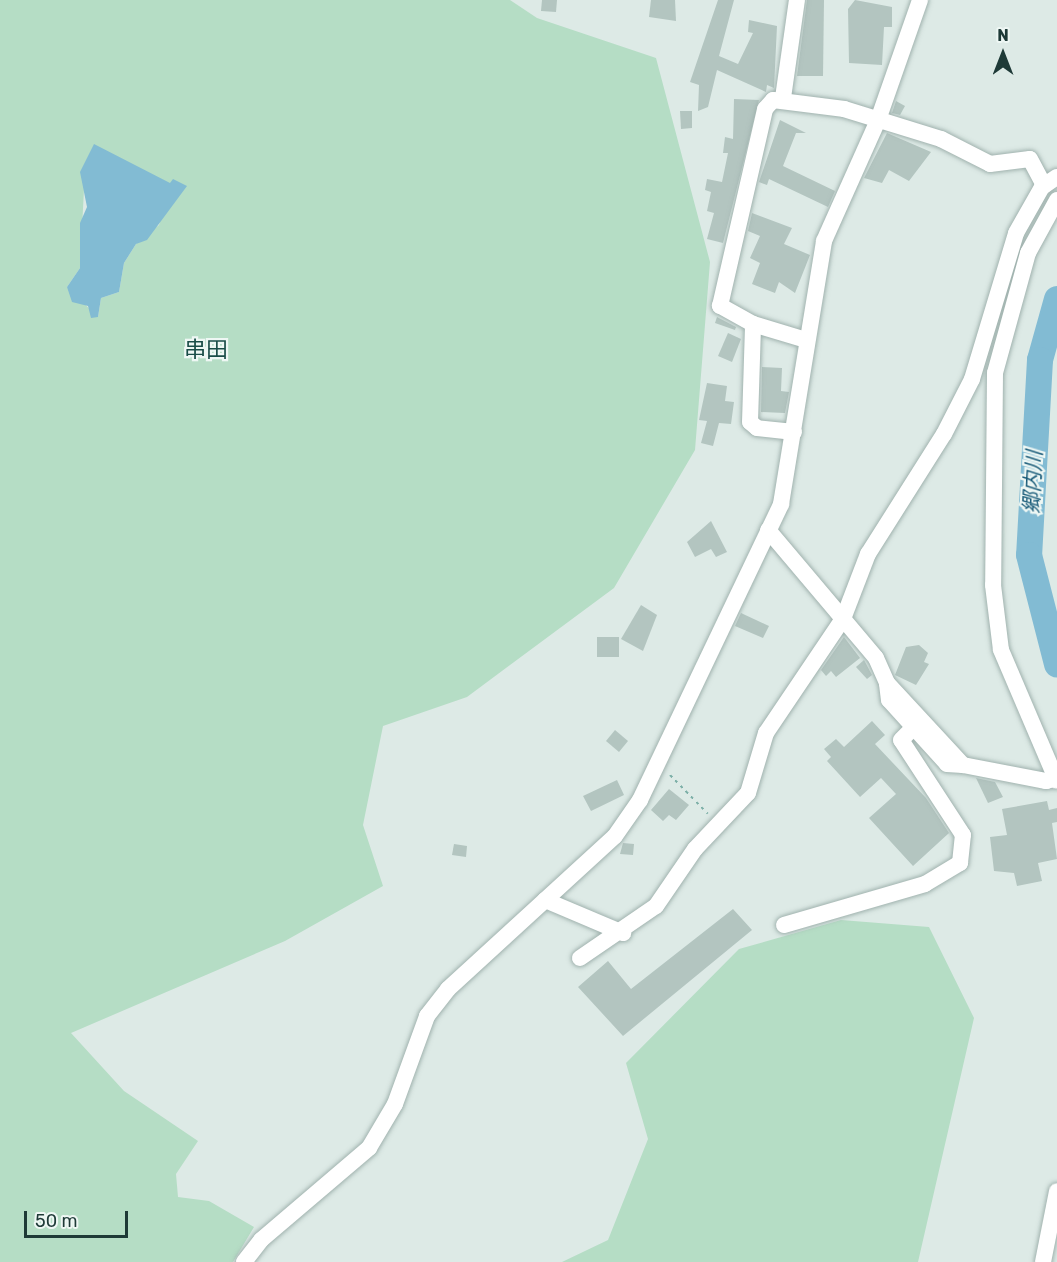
<!DOCTYPE html>
<html>
<head>
<meta charset="utf-8">
<style>
	body { margin:0 }
	#map { position:relative; width:1057px; height:1262px; overflow:hidden; background:#ddeae6; font-family:Rubik,"Noto Sans JP",sans-serif }
	div>[style] { position:absolute }
	[style*='--x'] { left:calc(var(--x)*1px); top:calc(var(--y)*1px); width:calc(var(--w)*1px); rotate:calc(var(--a)*1deg) }
	.green>* { inset:0; background:#b5ddc5 }
	.water>* { inset:0; background:#82bbd3 }
	.river>* { height:26px; margin:-13px; padding:0 13px; transform-origin:13px; border-radius:13px; background:#82bbd3 }
	.building>* { inset:0; background:#b3c5c0 }
	.path>* { height:2px; margin-top:-1px; transform-origin:0; background:repeating-linear-gradient(90deg,#7cafa7 0 3px,transparent 0 7.5px) }
	.roads { filter:drop-shadow(0 0 2px #a0b2ae) drop-shadow(0 0 2px #a0b2ae) }
	.minor>* { height:16px; margin:-8px; padding:0 8px; transform-origin:8px; border-radius:8px; background:#fff }
	span { translate:-50% -50%; white-space:nowrap; text-align:center; line-height:1.15; -webkit-text-stroke:4.5px #eef7f4; paint-order:stroke }
	.water-label { font-size:21px; color:#175a78; font-style:italic }
	.quarter-label { font-size:22px; color:#1a4d48 }
	.north { position:absolute; left:973px; top:24px; width:60px; height:60px; -webkit-text-stroke:4px #eef7f4; paint-order:stroke; rotate:0deg; font-size:16px; font-weight:700; line-height:24px; text-align:center; color:#1e3a37 }
	.north::after { content:''; display:block; margin:auto; width:21px; height:27px; background:#1e3a37; clip-path:polygon(50% 0,100% 100%,50% 72%,0 100%) }
	.scale { position:absolute; left:24px; top:1211px; width:104px; height:27px; box-sizing:border-box; border:3px solid #1e3a37; border-top:0; padding-left:8px; font-size:18px; line-height:21px; white-space:nowrap; color:#1e3a37; -webkit-text-stroke:4px #eef7f4; paint-order:stroke }
</style>
</head>
<body>
<div id="map">
	<div class="green">
		<i style="clip-path:polygon(evenodd,0 0,510px 0,537px 18px,656px 58px,710px 262px,695px 450px,614px 588px,467px 697px,383px 726px,363px 825px,383px 886px,285px 941px,71px 1033px,124px 1091px,198px 1141px,176px 1174px,178px 1197px,209px 1201px,254px 1227px,233px 1262px,0 1262px,0 0,171px 183px,159px 225px,136px 244px,124px 263px,119px 292px,101px 298px,98px 317px,67px 287px,80px 268px,84px 189px,171px 183px)"></i>
		<i style="clip-path:polygon(841px 920px,929px 927px,974px 1018px,918px 1262px,562px 1262px,608px 1240px,648px 1139px,626px 1063px,739px 949px)"></i>
	</div>
	<div class="water">
		<i style="clip-path:polygon(94px 144px,170px 183px,173px 179px,187px 186px,147px 240px,136px 244px,124px 263px,119px 292px,101px 298px,98px 317px,91px 318px,88px 306px,72px 302px,67px 287px,80px 268px,80px 223px,87px 207px,80px 172px)"></i>
	</div>
	<div class="river">
		<i style="--x:1057;--y:299;--w:63;--a:105.6"></i>
		<i style="--x:1040;--y:360;--w:195;--a:93.2"></i>
		<i style="--x:1029;--y:555;--w:113;--a:75.6"></i>
	</div>
	<div class="building">
		<i style="clip-path:polygon(542px 0,557px 0,556px 12px,541px 11px)"></i>
		<i style="clip-path:polygon(651px 0,675px 0,676px 21px,649px 17px)"></i>
		<i style="clip-path:polygon(718px 0,734px 0,719px 56px,738px 64px,753px 33px,748px 32px,749px 20px,777px 26px,774px 88px,767px 85px,766px 92px,717px 70px,708px 107px,698px 111px,699px 85px,690px 82px)"></i>
		<i style="clip-path:polygon(807px 0,824px 0,823px 76px,797px 76px)"></i>
		<i style="clip-path:polygon(855px 0,892px 7px,892px 27px,884px 27px,882px 65px,849px 63px,848px 9px)"></i>
		<i style="clip-path:polygon(734px 99px,759px 100px,723px 243px,707px 239px,714px 213px,707px 211px,711px 192px,705px 190px,707px 179px,722px 182px,728px 153px,723px 153px,725px 137px,733px 139px)"></i>
		<i style="clip-path:polygon(896px 101px,905px 106px,900px 115px,892px 113px)"></i>
		<i style="clip-path:polygon(680px 111px,692px 111px,692px 128px,681px 129px)"></i>
		<i style="clip-path:polygon(780px 120px,806px 133px,796px 133px,783px 166px,835px 191px,828px 207px,769px 179px,767px 185px,759px 182px)"></i>
		<i style="clip-path:polygon(887px 133px,931px 152px,909px 181px,889px 170px,882px 183px,864px 178px)"></i>
		<i style="clip-path:polygon(752px 213px,792px 228px,784px 244px,810px 255px,795px 293px,779px 282px,775px 293px,752px 284px,760px 263px,750px 258px,760px 236px,748px 231px)"></i>
		<i style="clip-path:polygon(717px 317px,736px 327px,735px 330px,715px 323px)"></i>
		<i style="clip-path:polygon(728px 333px,741px 339px,732px 362px,718px 356px)"></i>
		<i style="clip-path:polygon(762px 367px,782px 368px,781px 391px,789px 392px,785px 413px,761px 412px)"></i>
		<i style="clip-path:polygon(707px 383px,727px 386px,725px 401px,734px 402px,731px 424px,719px 423px,713px 446px,701px 443px,707px 421px,699px 420px)"></i>
		<i style="clip-path:polygon(711px 521px,727px 552px,716px 557px,711px 549px,695px 557px,687px 542px)"></i>
		<i style="clip-path:polygon(641px 605px,657px 615px,643px 651px,621px 639px)"></i>
		<i style="clip-path:polygon(741px 613px,769px 626px,763px 638px,735px 626px)"></i>
		<i style="clip-path:polygon(597px 637px,619px 637px,619px 657px,597px 657px)"></i>
		<i style="clip-path:polygon(844px 637px,860px 658px,836px 677px,831px 671px,826px 676px,821px 670px)"></i>
		<i style="clip-path:polygon(919px 645px,928px 653px,924px 662px,929px 664px,916px 685px,895px 675px,906px 647px)"></i>
		<i style="clip-path:polygon(864px 660px,872px 675px,867px 679px,856px 667px)"></i>
		<i style="clip-path:polygon(872px 721px,885px 735px,875px 744px,926px 798px,949px 833px,913px 866px,869px 818px,896px 794px,881px 778px,860px 797px,827px 761px,831px 757px,824px 749px,836px 739px,844px 747px)"></i>
		<i style="clip-path:polygon(615px 730px,628px 741px,619px 752px,606px 741px)"></i>
		<i style="clip-path:polygon(976px 778px,995px 782px,1003px 797px,988px 803px)"></i>
		<i style="clip-path:polygon(617px 780px,624px 795px,591px 811px,583px 796px)"></i>
		<i style="clip-path:polygon(669px 789px,689px 805px,676px 820px,669px 815px,663px 821px,651px 810px)"></i>
		<i style="clip-path:polygon(1047px 801px,1049px 810px,1057px 808px,1057px 822px,1052px 823px,1057px 859px,1038px 863px,1042px 881px,1017px 886px,1014px 873px,994px 871px,990px 837px,1007px 835px,1002px 809px)"></i>
		<i style="clip-path:polygon(454px 844px,467px 846px,466px 857px,452px 855px)"></i>
		<i style="clip-path:polygon(634px 844px,633px 855px,620px 854px,623px 843px)"></i>
		<i style="clip-path:polygon(733px 909px,752px 930px,623px 1036px,578px 987px,608px 961px,631px 989px)"></i>
	</div>
	<div class="path">
		<i style="--x:670;--y:775;--w:54;--a:45.7"></i>
	</div>
	<div class="roads">
		<div class="minor">
			<i style="--x:783;--y:98;--w:99;--a:-81.9"></i>
			<i style="--x:1057;--y:200;--w:60;--a:118.7"></i>
			<i style="--x:1028;--y:253;--w:124;--a:105.4"></i>
			<i style="--x:995;--y:373;--w:212;--a:90.5"></i>
			<i style="--x:993;--y:585;--w:65;--a:83"></i>
			<i style="--x:1001;--y:650;--w:142;--a:66.9"></i>
			<i style="--x:753;--y:324;--w:55;--a:16.8"></i>
			<i style="--x:794;--y:432;--w:37;--a:-174"></i>
			<i style="--x:757;--y:428;--w:9;--a:-139"></i>
			<i style="--x:750;--y:422;--w:98;--a:-88.2"></i>
			<i style="--x:753;--y:324;--w:38;--a:-151"></i>
			<i style="--x:720;--y:306;--w:202;--a:-77.1"></i>
			<i style="--x:765;--y:109;--w:12;--a:-48"></i>
			<i style="--x:773;--y:100;--w:72;--a:7.2"></i>
			<i style="--x:844;--y:109;--w:102;--a:17.2"></i>
			<i style="--x:941;--y:139;--w:55;--a:27"></i>
			<i style="--x:990;--y:164;--w:40;--a:-7.1"></i>
			<i style="--x:1030;--y:159;--w:30;--a:62"></i>
			<i style="--x:768;--y:530;--w:167;--a:49.8"></i>
			<i style="--x:876;--y:658;--w:27;--a:66"></i>
			<i style="--x:887;--y:683;--w:112;--a:47.2"></i>
			<i style="--x:963;--y:765;--w:85;--a:10.9"></i>
			<i style="--x:1046;--y:781;--w:11;--a:-15"></i>
			<i style="--x:887;--y:684;--w:16;--a:83"></i>
			<i style="--x:889;--y:700;--w:86;--a:47.8"></i>
			<i style="--x:947;--y:764;--w:16;--a:4"></i>
			<i style="--x:545;--y:900;--w:85;--a:22.9"></i>
			<i style="--x:784;--y:925;--w:147;--a:-16.2"></i>
			<i style="--x:925;--y:884;--w:41;--a:-31"></i>
			<i style="--x:960;--y:863;--w:28;--a:-84"></i>
			<i style="--x:963;--y:835;--w:113;--a:-123.1"></i>
			<i style="--x:901;--y:740;--w:18;--a:-45"></i>
			<i style="--x:580;--y:958;--w:92;--a:-34.4"></i>
			<i style="--x:656;--y:906;--w:69;--a:-55.6"></i>
			<i style="--x:695;--y:849;--w:77;--a:-46.6"></i>
			<i style="--x:748;--y:793;--w:63;--a:-73.3"></i>
			<i style="--x:766;--y:733;--w:138;--a:-56"></i>
			<i style="--x:843;--y:619;--w:70;--a:-69"></i>
			<i style="--x:868;--y:554;--w:142;--a:-57.7"></i>
			<i style="--x:944;--y:434;--w:62;--a:-63"></i>
			<i style="--x:972;--y:379;--w:152;--a:-73.2"></i>
			<i style="--x:1016;--y:233;--w:53;--a:-60.5"></i>
			<i style="--x:1042;--y:187;--w:18;--a:-34"></i>
			<i style="--x:244;--y:1262;--w:28;--a:-52"></i>
			<i style="--x:261;--y:1240;--w:142;--a:-40.4"></i>
			<i style="--x:369;--y:1148;--w:51;--a:-59.4"></i>
			<i style="--x:395;--y:1104;--w:94;--a:-70"></i>
			<i style="--x:427;--y:1016;--w:34;--a:-52"></i>
			<i style="--x:448;--y:989;--w:226;--a:-42.5"></i>
			<i style="--x:615;--y:836;--w:44;--a:-55.2"></i>
			<i style="--x:640;--y:800;--w:328;--a:-64.5"></i>
			<i style="--x:781;--y:504;--w:266;--a:-80.7"></i>
			<i style="--x:824;--y:241;--w:133;--a:-65.9"></i>
			<i style="--x:878;--y:120;--w:127;--a:-70.7"></i>
			<i style="--x:1043;--y:1262;--w:72;--a:-78.8"></i>
		</div>
	</div>
	<div class="water-label">
		<span style="left:1033px;top:482px;rotate:-87deg">郷内川</span>
	</div>
	<div class="quarter-label">
		<span style="left:206px;top:350px">串田</span>
	</div>
	<div class="north">N</div>
	<div class="scale">50 m</div>
</div>
</body>
</html>
